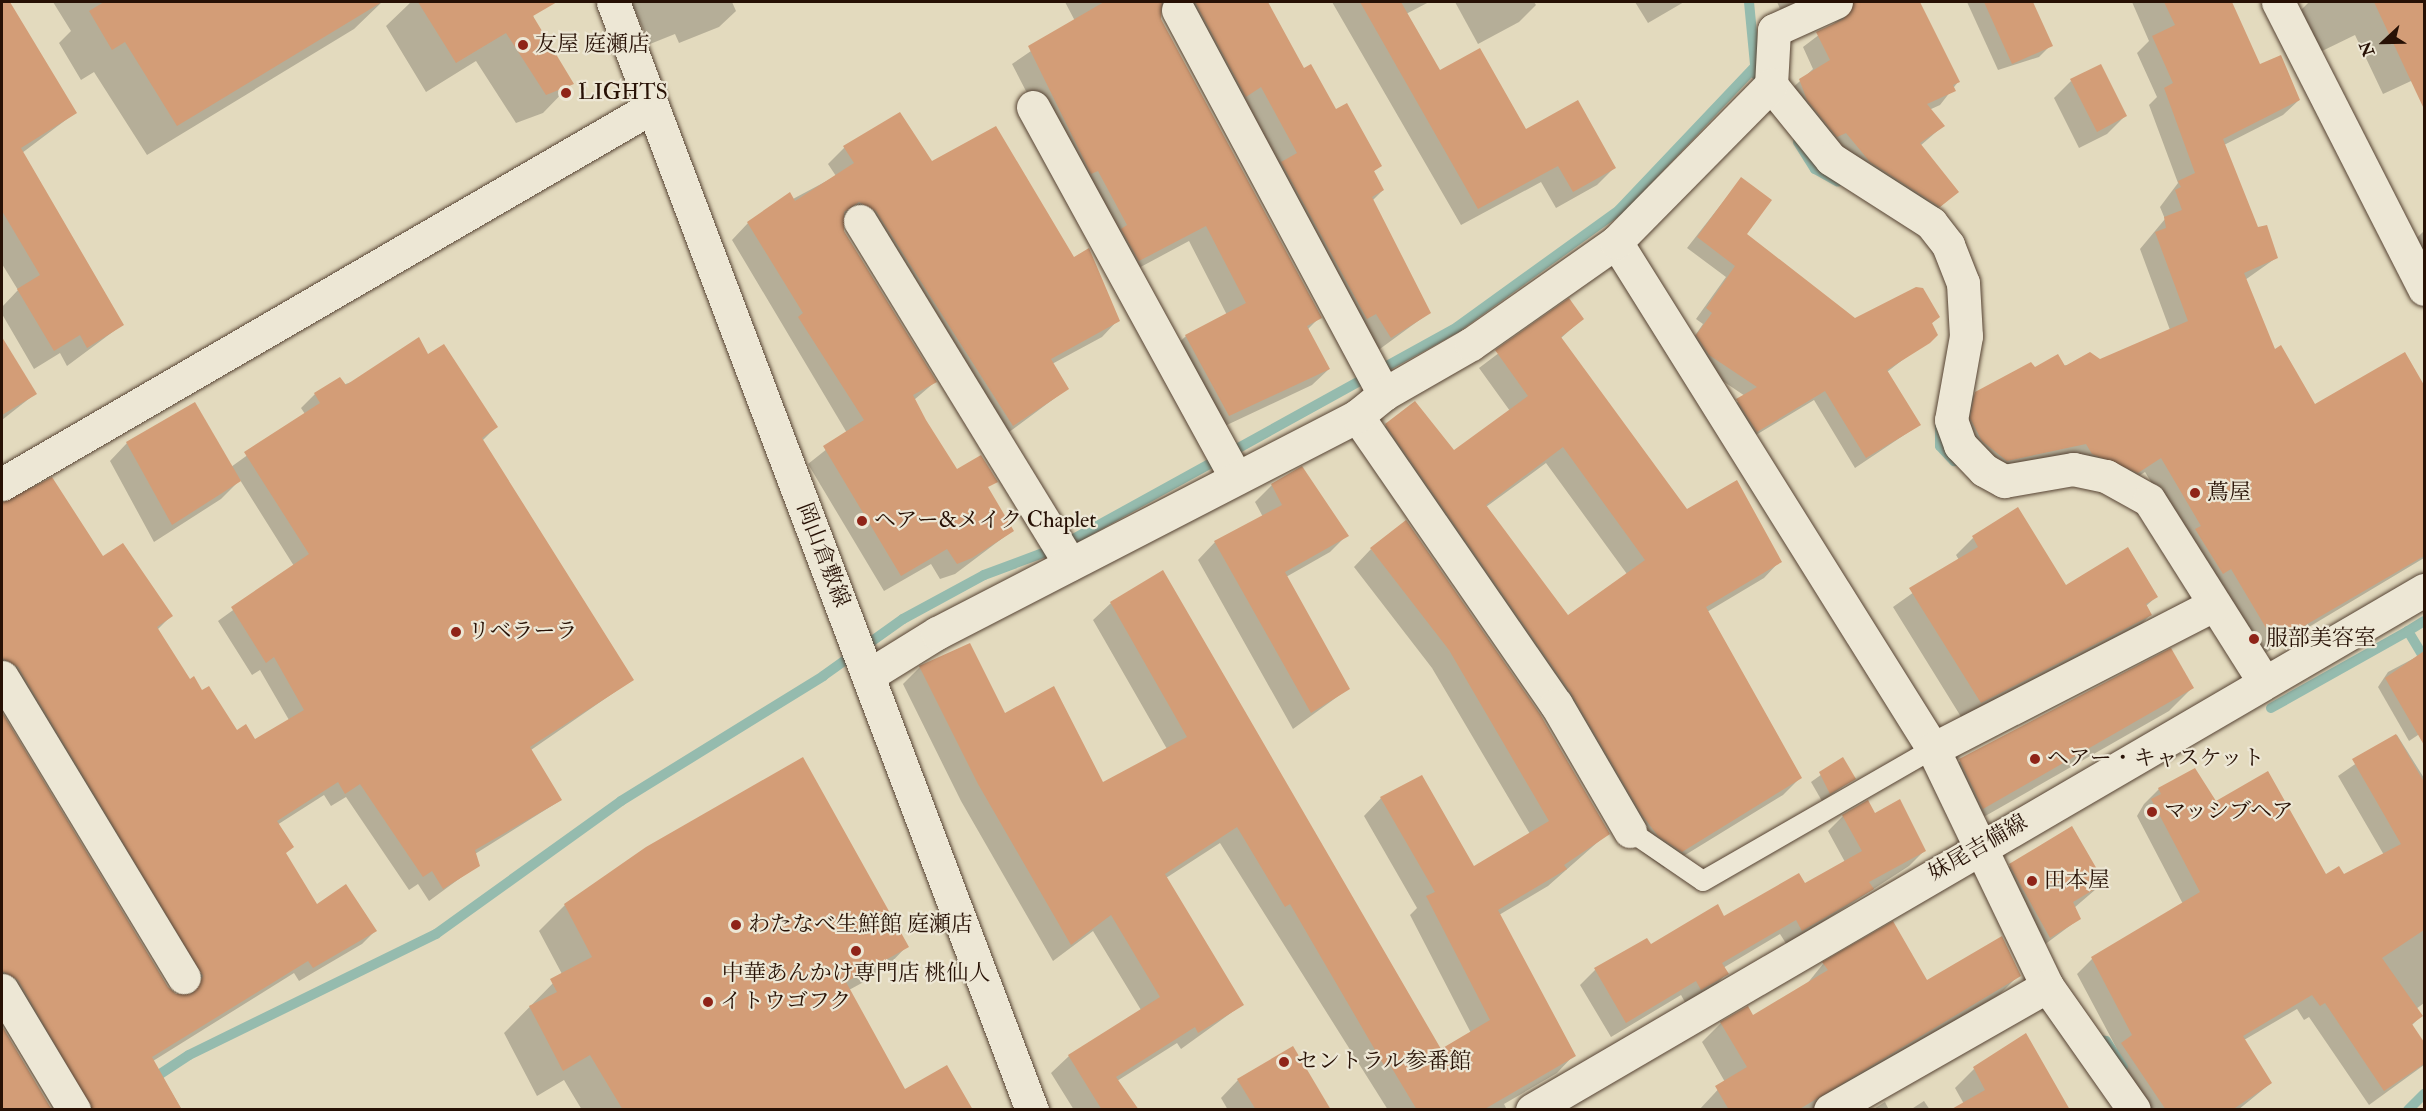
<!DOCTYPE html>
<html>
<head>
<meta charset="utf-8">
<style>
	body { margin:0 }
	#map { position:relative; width:2426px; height:1111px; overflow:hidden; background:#e3dabe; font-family:"IM FELL Double Pica","Noto Serif JP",serif }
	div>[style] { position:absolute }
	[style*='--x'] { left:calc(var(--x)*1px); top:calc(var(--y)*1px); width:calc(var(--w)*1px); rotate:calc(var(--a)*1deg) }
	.shadow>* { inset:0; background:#0003 }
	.stream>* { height:10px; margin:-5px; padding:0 5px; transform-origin:5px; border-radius:5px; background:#95bbae }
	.building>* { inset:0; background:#d39d77 }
	.roads { filter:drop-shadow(0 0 2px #564333) drop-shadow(0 0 2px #564333) }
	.service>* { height:20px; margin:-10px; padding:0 10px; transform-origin:10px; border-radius:10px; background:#ede7d5 }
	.minor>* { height:33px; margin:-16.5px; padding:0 16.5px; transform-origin:16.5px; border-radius:16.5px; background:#ede7d5 }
	.secondary>* { height:33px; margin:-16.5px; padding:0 16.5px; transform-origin:16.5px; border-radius:16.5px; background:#ede7d5 }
	.dots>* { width:16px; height:16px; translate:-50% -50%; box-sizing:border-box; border:3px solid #ede7d5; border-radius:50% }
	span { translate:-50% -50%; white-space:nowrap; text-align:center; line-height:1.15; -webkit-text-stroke:4.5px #ede7d5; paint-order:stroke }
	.poi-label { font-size:22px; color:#271105 }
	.left { translate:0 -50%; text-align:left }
	.street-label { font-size:22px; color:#271105 }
	.frame { position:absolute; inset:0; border:3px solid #271105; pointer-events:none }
	.north { position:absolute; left:2354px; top:12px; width:60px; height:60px; -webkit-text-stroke:4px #ede7d5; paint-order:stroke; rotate:248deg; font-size:16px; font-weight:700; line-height:24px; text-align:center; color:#271105 }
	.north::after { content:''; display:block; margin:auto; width:21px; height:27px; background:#271105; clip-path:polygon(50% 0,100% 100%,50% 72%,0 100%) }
</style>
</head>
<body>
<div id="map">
	<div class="shadow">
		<i style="clip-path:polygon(2px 2px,8px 2px,75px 113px,22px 153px,122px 325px,67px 366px,60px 353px,34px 369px,2px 314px,2px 307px,18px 290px,2px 264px)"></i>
		<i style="clip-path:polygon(53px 2px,382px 2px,354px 29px,147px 155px,94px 72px,81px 80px,59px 43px,71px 31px)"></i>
		<i style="clip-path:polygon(411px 2px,529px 2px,535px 22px,572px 83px,543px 113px,516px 123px,476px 61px,426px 92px,386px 26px)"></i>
		<i style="clip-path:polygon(631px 2px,732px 2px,736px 11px,719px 27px,679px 43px,675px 34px,650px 44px)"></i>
		<i style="clip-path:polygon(1065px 2px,1266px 2px,1304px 70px,1380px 166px,1373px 172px,1383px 190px,1372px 201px,1429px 313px,1373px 354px,1178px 18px,1160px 7px,1160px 19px,1320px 317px,1307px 330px,1329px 369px,1312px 385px,1212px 432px,1169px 352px,1186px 336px,1227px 315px,1189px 241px,1122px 277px,1012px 64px,1075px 21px)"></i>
		<i style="clip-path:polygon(1332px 2px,1429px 2px,1406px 14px,1439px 72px,1525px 132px,1614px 168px,1597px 185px,1556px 208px,1541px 182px,1461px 225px)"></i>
		<i style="clip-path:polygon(1455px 2px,1534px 2px,1536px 5px,1519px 22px,1478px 44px)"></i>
		<i style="clip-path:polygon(1635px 2px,1684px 2px,1648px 23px)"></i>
		<i style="clip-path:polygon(1777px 2px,1810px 2px,1782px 13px)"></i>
		<i style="clip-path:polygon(1834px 2px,1918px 2px,1958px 82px,1940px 105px,1929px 110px,1943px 126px,1920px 146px,1957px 192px,1925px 220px,1856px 176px,1786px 94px,1813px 69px,1803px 47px,1841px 18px)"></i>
		<i style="clip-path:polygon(1967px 2px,2031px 2px,2051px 45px,2039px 57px,1998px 70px)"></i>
		<i style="clip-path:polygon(2132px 2px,2230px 2px,2260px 66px,2299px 100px,2283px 115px,2224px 145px,2257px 229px,2276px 258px,2245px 280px,2274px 352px,2314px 406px,2404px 354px,2424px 387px,2424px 558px,2259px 657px,2145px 472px,2122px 487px,1991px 476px,1960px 409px,1976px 393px,2034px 369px,2100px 361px,2170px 330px,2140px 249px,2165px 219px,2160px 207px,2178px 183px,2149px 105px,2157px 97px,2137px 53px,2149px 41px)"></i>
		<i style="clip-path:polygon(2309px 2px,2424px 2px,2424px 75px,2383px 94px,2355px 35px,2318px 53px,2298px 13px)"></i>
		<i style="clip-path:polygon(2071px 81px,2125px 116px,2107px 134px,2079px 148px,2054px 98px)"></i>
		<i style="clip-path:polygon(899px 114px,931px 163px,1074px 259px,1118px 320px,1102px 337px,1052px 364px,1067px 389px,997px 441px,860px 227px,842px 218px,843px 231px,935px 382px,914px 400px,924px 420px,956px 471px,987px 487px,1012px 531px,955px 574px,940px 579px,931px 564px,884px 591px,808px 464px,847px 433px,732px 240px,748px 223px,836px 176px,828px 164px,844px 148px)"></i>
		<i style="clip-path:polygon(1741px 179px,1744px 235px,1854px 319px,1938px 317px,1931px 324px,1936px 334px,1887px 372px,1919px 425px,1855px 468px,1814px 400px,1746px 441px,1727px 411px,1745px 396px,1699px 365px,1687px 347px,1703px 324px,1696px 319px,1726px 277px,1687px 248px)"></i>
		<i style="clip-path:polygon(2424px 231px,2424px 282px,2405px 249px)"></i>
		<i style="clip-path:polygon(evenodd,1569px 300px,1582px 319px,1560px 339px,1687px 511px,1780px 561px,1764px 578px,1707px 612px,1800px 778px,1783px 795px,1664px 868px,1642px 852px,1555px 710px,1370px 442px,1386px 425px,1454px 452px,1510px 411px,1479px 368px,1569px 300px,1546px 463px,1627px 574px,1568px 617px,1486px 507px,1546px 463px)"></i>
		<i style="clip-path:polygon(428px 357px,496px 427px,482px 441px,632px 680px,531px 750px,561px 800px,475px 854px,478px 865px,429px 901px,418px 884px,409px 890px,346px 797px,331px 806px,324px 795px,277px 825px,285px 854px,316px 906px,375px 931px,362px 944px,299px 981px,294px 973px,153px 1061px,182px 1110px,74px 1110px,2px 993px,2px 715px,167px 988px,175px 995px,188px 995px,187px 981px,2px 680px,2px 506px,51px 479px,103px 558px,171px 616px,157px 630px,189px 681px,237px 732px,255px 741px,289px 720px,260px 670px,252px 675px,218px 621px,294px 566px,240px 480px,221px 499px,154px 542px,110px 461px,127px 443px,231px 467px,305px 414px,301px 408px,315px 394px)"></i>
		<i style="clip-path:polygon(18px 366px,35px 394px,2px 420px,2px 376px)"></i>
		<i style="clip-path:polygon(1272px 485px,1347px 535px,1330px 552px,1286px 577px,1348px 689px,1293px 729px,1198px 560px,1215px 542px,1263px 517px,1255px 502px)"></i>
		<i style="clip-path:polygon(1973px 538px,2066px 587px,2156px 597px,2145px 607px,2150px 615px,2133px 633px,1963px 720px,1893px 607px,1959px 560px,1956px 555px)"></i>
		<i style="clip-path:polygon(1371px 549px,1608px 833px,1548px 886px,1499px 915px,1574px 1055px,1557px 1073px,1504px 1104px,1507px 1110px,1388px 1110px,1220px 843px,1166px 878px,1242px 1005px,1181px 1049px,1177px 1043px,1117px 1081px,1137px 1110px,1074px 1110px,1051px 1073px,1069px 1056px,1141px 1010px,1093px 931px,1053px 961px,961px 801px,903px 684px,920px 667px,1004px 715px,1102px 784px,1167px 749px,1093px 620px,1111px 603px,1162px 573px,1440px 1051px,1471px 1033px,1410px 915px,1417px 908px,1364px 816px,1381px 798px,1473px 868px,1530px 834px,1432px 668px,1354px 567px)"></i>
		<i style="clip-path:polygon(2170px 650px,2192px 688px,2169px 711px,1959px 831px,1937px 784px,1960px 761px)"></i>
		<i style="clip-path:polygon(2424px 653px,2424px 731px,2409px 741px,2378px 687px,2388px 672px)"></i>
		<i style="clip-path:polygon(2397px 735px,2424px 778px,2424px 1003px,2416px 1009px,2421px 1016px,2411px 1026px,2424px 1045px,2424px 1065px,2369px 1105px,2309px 1017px,2304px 1020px,2297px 1009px,2244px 1040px,2271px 1083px,2238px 1110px,2137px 1110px,2107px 1060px,2117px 1049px,2077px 974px,2092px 959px,2183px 904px,2137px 816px,2144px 804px,2159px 789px,2215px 803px,2326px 876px,2344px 876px,2384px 855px,2338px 776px)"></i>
		<i style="clip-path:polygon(1843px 759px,1854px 779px,1822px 801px,1811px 782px)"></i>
		<i style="clip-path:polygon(1875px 815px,1924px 851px,1909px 866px,1787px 945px,1780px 934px,1723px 968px,1727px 973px,1712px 989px,1686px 1004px,1681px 995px,1611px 1037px,1580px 985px,1595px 970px,1804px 885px,1845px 862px,1828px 831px,1843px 816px)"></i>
		<i style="clip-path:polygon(647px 848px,907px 946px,882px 972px,849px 990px,904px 1091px,959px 1110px,582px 1110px,564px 1080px,537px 1096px,504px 1033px,562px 974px,539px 931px,565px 905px)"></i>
		<i style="clip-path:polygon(2010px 866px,2103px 883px,2074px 908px,2079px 919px,2032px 954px,1993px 883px)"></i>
		<i style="clip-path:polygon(1823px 964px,1927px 982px,2019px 975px,2000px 994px,1810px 1110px,1699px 1110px,1725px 1082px,1702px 1042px,1721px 1023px,1752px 1017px,1806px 985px)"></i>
		<i style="clip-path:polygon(2px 1029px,50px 1110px,2px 1110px)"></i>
		<i style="clip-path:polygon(1974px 1069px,2068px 1110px,1964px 1104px,1955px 1088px)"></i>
		<i style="clip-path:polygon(1238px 1080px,1330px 1110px,1228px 1110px,1221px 1098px)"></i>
		<i style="clip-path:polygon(1924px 1101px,1930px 1110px,1910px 1110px)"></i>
		<i style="clip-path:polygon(1885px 1102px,1889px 1110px,1872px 1110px)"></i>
	</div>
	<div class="stream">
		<i style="--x:1749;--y:2;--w:73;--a:84.5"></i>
		<i style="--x:1798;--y:142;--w:32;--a:58"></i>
		<i style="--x:1815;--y:169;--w:26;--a:29"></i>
		<i style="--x:1940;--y:425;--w:21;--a:90"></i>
		<i style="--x:1940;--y:446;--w:21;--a:47"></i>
		<i style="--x:2408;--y:631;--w:19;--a:-32"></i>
		<i style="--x:2271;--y:708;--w:157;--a:-29.3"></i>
		<i style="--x:2408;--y:631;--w:31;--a:59"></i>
		<i style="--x:2093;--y:1039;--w:13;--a:9"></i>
		<i style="--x:2106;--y:1041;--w:31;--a:57"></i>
		<i style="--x:151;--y:1080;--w:45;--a:-33.3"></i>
		<i style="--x:189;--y:1055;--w:275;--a:-26.1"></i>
		<i style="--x:436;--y:934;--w:228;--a:-35.7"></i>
		<i style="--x:621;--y:801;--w:238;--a:-31.7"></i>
		<i style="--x:823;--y:676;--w:98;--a:-35.5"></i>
		<i style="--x:903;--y:619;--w:92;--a:-28.5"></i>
		<i style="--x:984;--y:575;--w:80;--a:-20.5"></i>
		<i style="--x:1059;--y:547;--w:455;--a:-28.9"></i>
		<i style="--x:1457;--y:327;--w:200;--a:-35.8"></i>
		<i style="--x:1619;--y:210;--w:195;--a:-46.5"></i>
		<i style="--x:2408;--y:1110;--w:23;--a:-45"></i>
	</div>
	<div class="building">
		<i style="clip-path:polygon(2px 2px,10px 2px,77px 113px,21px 148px,124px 325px,87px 348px,80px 335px,54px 351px,17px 289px,40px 275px,2px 211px)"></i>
		<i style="clip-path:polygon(104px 2px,382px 2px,177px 126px,125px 42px,112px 50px,89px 11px)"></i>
		<i style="clip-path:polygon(418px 2px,557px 2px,533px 16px,574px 84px,546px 95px,506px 33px,456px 63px)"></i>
		<i style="clip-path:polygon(1104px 2px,1162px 2px,1161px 19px,1322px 318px,1307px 326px,1330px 369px,1229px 416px,1185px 335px,1246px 303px,1206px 226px,1139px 261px,1121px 229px,1127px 225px,1098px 171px,1091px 174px,1028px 46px)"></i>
		<i style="clip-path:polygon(1195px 2px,1268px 2px,1304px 68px,1311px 64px,1336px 109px,1347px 103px,1382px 166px,1374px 171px,1384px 190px,1372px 197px,1431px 313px,1391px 338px,1376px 314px,1367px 319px,1281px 162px,1297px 153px,1261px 87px,1246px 97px)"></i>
		<i style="clip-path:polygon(1360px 2px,1401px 2px,1440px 70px,1480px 48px,1526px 129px,1578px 100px,1616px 168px,1573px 192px,1558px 166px,1478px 209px)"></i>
		<i style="clip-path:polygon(1854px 2px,1920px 2px,1960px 82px,1953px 85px,1956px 91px,1927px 104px,1945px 126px,1920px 143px,1959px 192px,1940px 207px,1870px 162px,1846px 133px,1837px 137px,1807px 100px,1799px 79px,1830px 60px,1816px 32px,1844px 19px)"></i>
		<i style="clip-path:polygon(1984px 2px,2033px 2px,2053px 46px,2012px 64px)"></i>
		<i style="clip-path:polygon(2164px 2px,2232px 2px,2260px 64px,2281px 55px,2300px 100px,2223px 139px,2258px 227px,2267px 225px,2278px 258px,2244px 273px,2275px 349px,2281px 345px,2315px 404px,2405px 352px,2424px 385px,2424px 556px,2275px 643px,2231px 569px,2223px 574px,2195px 529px,2201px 526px,2161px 458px,2138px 473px,2092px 454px,2086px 444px,2007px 461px,1982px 441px,1970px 418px,1975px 392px,2031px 362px,2035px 367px,2058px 354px,2065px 366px,2090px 352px,2100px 359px,2188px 321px,2155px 232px,2166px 228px,2164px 217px,2182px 210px,2175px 190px,2181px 187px,2178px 181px,2195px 173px,2164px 88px,2173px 83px,2152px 36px,2175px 25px)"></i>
		<i style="clip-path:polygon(2374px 2px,2424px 2px,2424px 109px)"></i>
		<i style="clip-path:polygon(2101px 64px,2127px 116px,2097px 132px,2070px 79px)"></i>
		<i style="clip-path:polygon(900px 112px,932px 161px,996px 126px,1074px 257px,1089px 248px,1120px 321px,1051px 359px,1069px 389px,1013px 426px,876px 211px,859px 202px,844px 212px,844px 231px,937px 382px,913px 395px,926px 420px,957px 469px,981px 455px,998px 482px,988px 487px,1014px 531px,972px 558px,957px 564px,947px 549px,901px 576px,823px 446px,864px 420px,798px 317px,803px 313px,747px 222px,790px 192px,795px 201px,854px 163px,843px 146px)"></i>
		<i style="clip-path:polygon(1741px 177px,1772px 200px,1747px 234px,1855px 318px,1916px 287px,1923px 288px,1940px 317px,1932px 323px,1938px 335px,1930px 343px,1887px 370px,1921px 425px,1866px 458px,1825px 391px,1757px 432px,1736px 399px,1757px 387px,1709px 355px,1696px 335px,1712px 313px,1706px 308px,1735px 266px,1697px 237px)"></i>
		<i style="clip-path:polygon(evenodd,1569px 298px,1584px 319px,1561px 337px,1687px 509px,1737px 480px,1782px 562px,1706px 607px,1802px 778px,1682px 852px,1658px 836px,1642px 815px,1571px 693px,1385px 424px,1415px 401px,1454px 450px,1528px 396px,1495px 350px,1569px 298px,1563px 447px,1645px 560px,1568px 615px,1486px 505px,1563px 447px)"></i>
		<i style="clip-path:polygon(2px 337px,37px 394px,2px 415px)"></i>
		<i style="clip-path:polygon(419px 337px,428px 354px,444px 344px,498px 427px,482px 438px,634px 680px,530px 747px,562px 800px,475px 850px,480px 866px,443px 889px,432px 871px,423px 877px,360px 784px,345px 794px,338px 782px,277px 821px,294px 847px,286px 853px,317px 904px,346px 884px,377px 931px,313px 968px,308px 961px,152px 1057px,182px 1110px,93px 1110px,18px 980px,2px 971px,2px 712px,168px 987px,176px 994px,193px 993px,203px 976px,18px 667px,2px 658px,2px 503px,52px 477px,103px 556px,123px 543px,173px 616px,157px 627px,190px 679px,194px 676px,202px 690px,209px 686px,237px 730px,246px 724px,255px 739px,304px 710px,274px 657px,266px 663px,231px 607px,309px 554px,244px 452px,320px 403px,314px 393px,340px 377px,346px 385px)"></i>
		<i style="clip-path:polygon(195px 402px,241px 481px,172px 525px,126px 442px)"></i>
		<i style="clip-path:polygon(1302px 466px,1349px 536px,1285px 572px,1350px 689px,1311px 713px,1214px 541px,1282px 505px,1271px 484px)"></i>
		<i style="clip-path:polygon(2018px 507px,2066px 585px,2128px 547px,2158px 597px,2146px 604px,2152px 615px,1981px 703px,1909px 588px,1978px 547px,1972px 536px)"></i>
		<i style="clip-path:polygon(1406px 520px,1540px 714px,1610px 834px,1564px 865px,1567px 869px,1498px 910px,1576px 1056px,1483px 1110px,1417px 1110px,1390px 1065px,1385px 1067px,1290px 904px,1285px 907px,1237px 827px,1165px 874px,1244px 1005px,1198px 1033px,1195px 1027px,1116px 1077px,1139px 1110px,1102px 1110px,1068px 1055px,1160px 997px,1111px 915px,1071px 945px,978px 784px,919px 666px,970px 643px,1005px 713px,1054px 686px,1103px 782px,1187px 737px,1110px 602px,1163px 570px,1441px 1049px,1490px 1020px,1426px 896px,1435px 892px,1380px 797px,1422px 775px,1474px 866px,1549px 821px,1449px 650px,1370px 548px)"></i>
		<i style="clip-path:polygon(2171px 648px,2194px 688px,1983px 809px,1959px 759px)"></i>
		<i style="clip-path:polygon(2424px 651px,2424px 745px,2385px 678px)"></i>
		<i style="clip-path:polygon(2396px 734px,2424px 782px,2424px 930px,2382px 958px,2423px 1016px,2412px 1024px,2424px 1042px,2424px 1064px,2384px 1091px,2325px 1003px,2320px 1006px,2312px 995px,2243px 1036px,2272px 1083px,2232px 1110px,2166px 1110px,2121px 1043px,2132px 1035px,2091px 957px,2200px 892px,2151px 799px,2161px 794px,2158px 788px,2195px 768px,2216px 801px,2268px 771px,2326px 874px,2339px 866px,2344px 874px,2401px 844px,2352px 759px)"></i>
		<i style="clip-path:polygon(803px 757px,909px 947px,846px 982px,905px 1089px,947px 1065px,973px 1110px,623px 1110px,590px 1055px,563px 1071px,529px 1006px,557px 992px,550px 979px,592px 957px,564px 904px,646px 847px)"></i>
		<i style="clip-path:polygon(1843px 757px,1856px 779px,1830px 794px,1819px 772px)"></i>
		<i style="clip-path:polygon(1900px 799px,1926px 851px,1869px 882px,1874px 889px,1802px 931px,1796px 920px,1722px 963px,1729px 974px,1701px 990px,1696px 981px,1626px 1023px,1594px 968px,1647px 938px,1651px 944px,1718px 904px,1724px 916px,1799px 873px,1805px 883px,1862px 851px,1842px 815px,1868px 800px,1875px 813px)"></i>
		<i style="clip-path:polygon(2072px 826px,2105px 883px,2073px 902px,2081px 919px,2050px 938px,2009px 864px)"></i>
		<i style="clip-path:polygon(1893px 921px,1927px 980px,2002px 936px,2021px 976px,1798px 1110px,1729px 1110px,1715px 1086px,1747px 1067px,1720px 1022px,1748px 1006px,1753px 1015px,1828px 970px,1822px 962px)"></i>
		<i style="clip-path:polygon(2px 1026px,52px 1110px,2px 1110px)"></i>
		<i style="clip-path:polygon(2026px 1033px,2070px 1110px,1950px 1110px,1985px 1090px,1973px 1067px)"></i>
		<i style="clip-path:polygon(1293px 1046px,1331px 1110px,1256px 1110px,1237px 1079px)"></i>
	</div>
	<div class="roads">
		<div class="service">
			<i style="--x:1630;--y:831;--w:88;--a:34.4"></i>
			<i style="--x:1703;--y:881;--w:265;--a:-29.9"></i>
		</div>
		<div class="minor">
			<i style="--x:1836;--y:2;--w:68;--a:155.7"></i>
			<i style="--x:1774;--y:30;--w:55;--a:93.1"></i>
			<i style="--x:1771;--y:85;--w:95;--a:51"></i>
			<i style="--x:1831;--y:159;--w:119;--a:32.6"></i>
			<i style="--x:1931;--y:223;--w:28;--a:52"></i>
			<i style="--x:1948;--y:245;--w:41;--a:68.5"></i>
			<i style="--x:1963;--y:283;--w:53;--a:86.8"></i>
			<i style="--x:1966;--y:336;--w:85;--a:100.1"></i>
			<i style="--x:1951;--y:420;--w:27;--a:70"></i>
			<i style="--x:1960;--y:445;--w:35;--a:46"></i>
			<i style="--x:1984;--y:470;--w:23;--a:29"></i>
			<i style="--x:2004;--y:481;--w:70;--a:-9.9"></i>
			<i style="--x:2073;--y:469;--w:34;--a:12"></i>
			<i style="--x:2106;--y:476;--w:49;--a:29.2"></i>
			<i style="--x:2149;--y:500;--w:215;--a:57.7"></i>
			<i style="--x:2278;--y:2;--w:322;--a:63"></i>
			<i style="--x:1178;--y:10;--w:436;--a:61.8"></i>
			<i style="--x:1033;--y:107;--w:423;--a:61.3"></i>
			<i style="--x:860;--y:221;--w:402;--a:58.5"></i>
			<i style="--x:1616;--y:242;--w:598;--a:57.98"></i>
			<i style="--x:1933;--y:749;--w:263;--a:64.3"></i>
			<i style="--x:2047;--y:986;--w:151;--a:54.9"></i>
			<i style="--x:1357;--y:416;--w:350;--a:55.4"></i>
			<i style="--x:1556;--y:704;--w:147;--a:59.8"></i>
			<i style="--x:2;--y:484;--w:751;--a:-30.11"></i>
			<i style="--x:869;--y:675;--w:80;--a:-31.7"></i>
			<i style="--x:937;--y:633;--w:473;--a:-27.3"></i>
			<i style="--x:1357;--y:416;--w:35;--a:-39"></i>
			<i style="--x:1384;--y:394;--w:100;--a:-29.9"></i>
			<i style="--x:1471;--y:344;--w:177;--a:-35.1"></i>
			<i style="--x:1616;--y:242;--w:221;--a:-45.4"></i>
			<i style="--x:2;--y:677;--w:351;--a:58.8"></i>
			<i style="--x:1933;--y:749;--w:315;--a:-27.2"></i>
			<i style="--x:2;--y:990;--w:140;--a:59"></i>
			<i style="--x:1830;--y:1110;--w:250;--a:-29.7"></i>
		</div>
		<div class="secondary">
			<i style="--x:613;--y:2;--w:1185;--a:69.29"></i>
			<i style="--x:1532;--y:1110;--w:1033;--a:-30.24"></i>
		</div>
	</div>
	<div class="dots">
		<i style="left:523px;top:45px;background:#8f2418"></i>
		<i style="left:566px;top:93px;background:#8f2418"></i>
		<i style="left:2195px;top:493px;background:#8f2418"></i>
		<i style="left:862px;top:521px;background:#8f2418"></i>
		<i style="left:456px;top:632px;background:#8f2418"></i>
		<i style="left:2254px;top:639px;background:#8f2418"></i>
		<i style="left:2035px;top:759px;background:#8f2418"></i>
		<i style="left:2152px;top:812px;background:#8f2418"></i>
		<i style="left:2032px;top:881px;background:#8f2418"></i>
		<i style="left:736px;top:925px;background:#8f2418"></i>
		<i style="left:856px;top:951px;background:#8f2418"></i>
		<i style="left:708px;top:1002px;background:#8f2418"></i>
		<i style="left:1284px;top:1062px;background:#8f2418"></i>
	</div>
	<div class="poi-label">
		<span class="left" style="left:535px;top:45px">友屋 庭瀬店</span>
		<span class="left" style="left:578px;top:93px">LIGHTS</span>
		<span class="left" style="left:2207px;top:493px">蔦屋</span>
		<span class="left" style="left:874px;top:521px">ヘアー&amp;メイク Chaplet</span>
		<span class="left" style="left:468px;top:632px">リベラーラ</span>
		<span class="left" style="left:2266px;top:639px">服部美容室</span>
		<span class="left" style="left:2047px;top:759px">ヘアー・キャスケット</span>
		<span class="left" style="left:2164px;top:812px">マッシブヘア</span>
		<span class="left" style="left:2044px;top:881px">田本屋</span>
		<span class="left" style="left:748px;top:925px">わたなべ生鮮館 庭瀬店</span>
		<span style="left:856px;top:974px">中華あんかけ専門店 桃仙人</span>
		<span class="left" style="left:720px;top:1002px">イトウゴフク</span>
		<span class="left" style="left:1296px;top:1062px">セントラル参番館</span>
	</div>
	<div class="street-label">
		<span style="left:823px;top:555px;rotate:69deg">岡山倉敷線</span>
		<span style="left:1978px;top:848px;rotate:-30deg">妹尾吉備線</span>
	</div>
	<div class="frame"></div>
	<div class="north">N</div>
</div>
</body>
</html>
